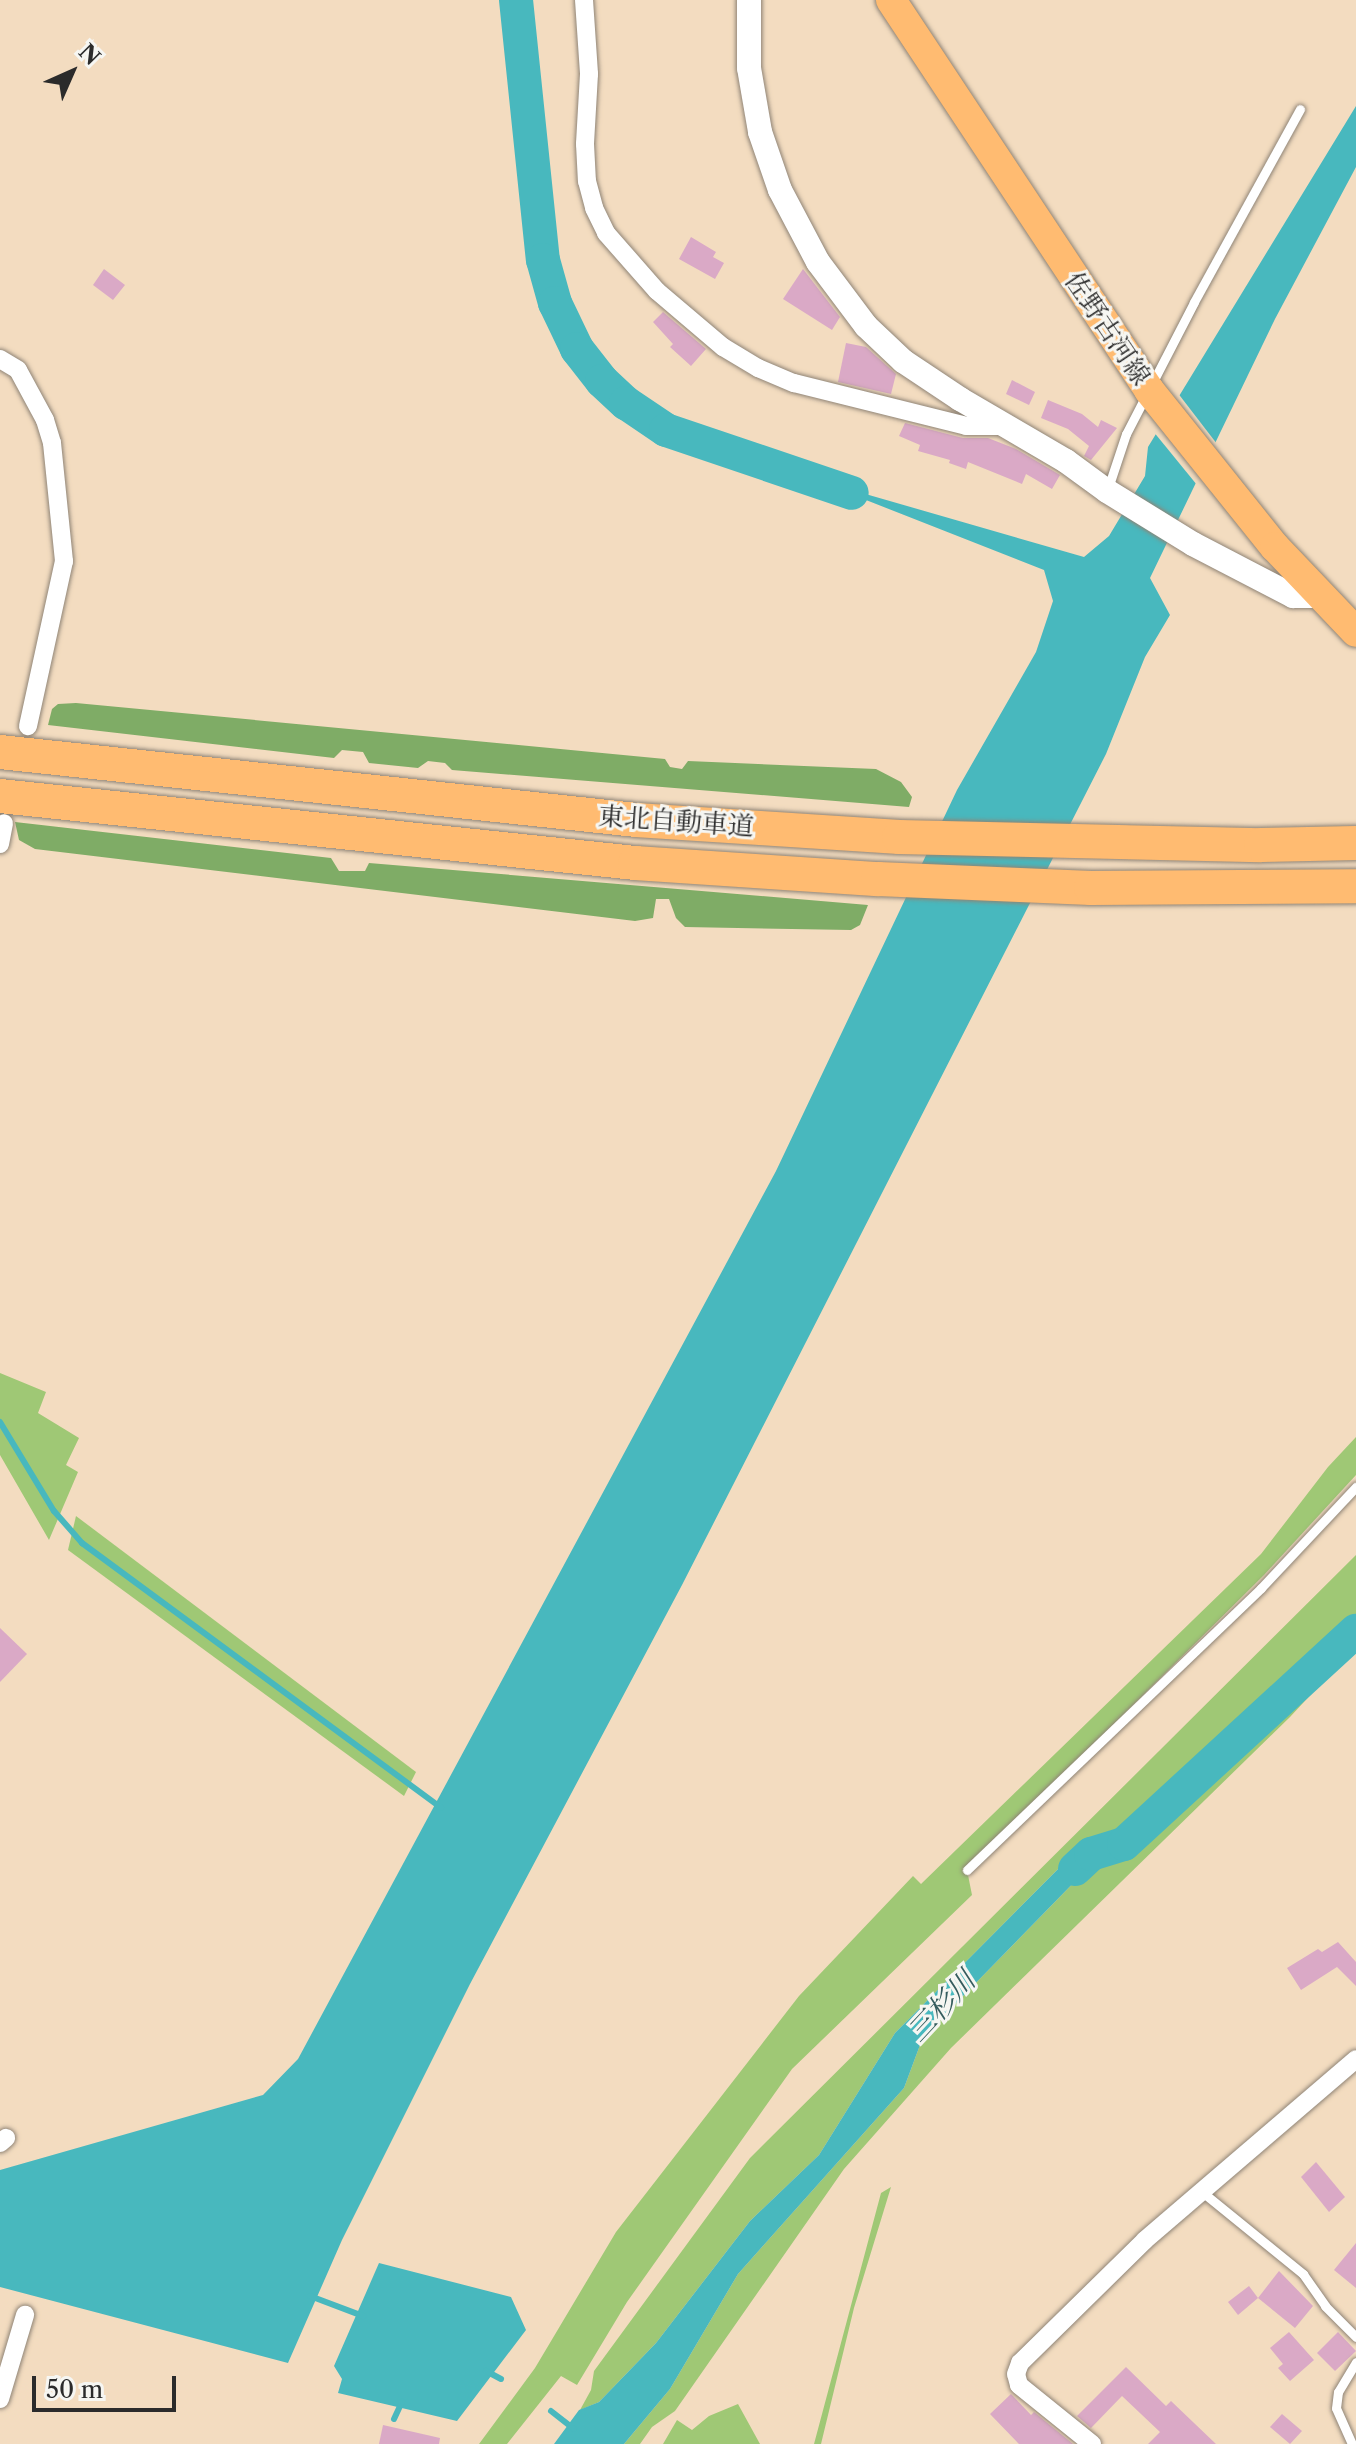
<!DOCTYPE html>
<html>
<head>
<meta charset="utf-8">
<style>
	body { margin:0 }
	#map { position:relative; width:1356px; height:2444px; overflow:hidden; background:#f3dcc0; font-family:"Libre Caslon Text","Noto Serif JP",serif }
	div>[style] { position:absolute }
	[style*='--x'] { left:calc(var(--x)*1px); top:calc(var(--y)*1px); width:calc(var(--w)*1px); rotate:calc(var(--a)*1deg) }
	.green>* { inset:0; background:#9fc875 }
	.forest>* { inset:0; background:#7fac66 }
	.water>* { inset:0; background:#48b8be }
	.pier>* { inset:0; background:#f3dcc0 }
	.stream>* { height:6px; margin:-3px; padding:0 3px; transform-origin:3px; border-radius:3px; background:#48b8be }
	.river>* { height:34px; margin:-17px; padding:0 17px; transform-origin:17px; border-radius:17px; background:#48b8be }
	.building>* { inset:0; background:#daa9c6 }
	.roads { filter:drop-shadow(0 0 2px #8f8476) drop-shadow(0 0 2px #8f8476) }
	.service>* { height:9px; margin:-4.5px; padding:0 4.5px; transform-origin:4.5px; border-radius:4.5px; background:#fff }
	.minor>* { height:18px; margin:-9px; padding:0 9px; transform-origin:9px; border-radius:9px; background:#fff }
	.tertiary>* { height:24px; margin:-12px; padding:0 12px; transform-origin:12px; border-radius:12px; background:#fff }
	.primary>* { height:30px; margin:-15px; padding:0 15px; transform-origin:15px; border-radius:15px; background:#ffbb71 }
	.motorway>* { height:34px; margin:-17px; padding:0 17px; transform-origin:17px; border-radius:17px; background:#ffbb71 }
	span { translate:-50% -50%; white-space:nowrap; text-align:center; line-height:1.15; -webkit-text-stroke:6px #f6f6f2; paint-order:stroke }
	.street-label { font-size:26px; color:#2b2b2b }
	.water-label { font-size:28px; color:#355c5e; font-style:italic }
	.north { position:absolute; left:32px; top:32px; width:80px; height:80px; -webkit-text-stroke:6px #f6f6f2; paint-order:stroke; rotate:45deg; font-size:22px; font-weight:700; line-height:32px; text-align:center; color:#2b2b2b }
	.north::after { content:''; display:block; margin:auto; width:28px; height:36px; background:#2b2b2b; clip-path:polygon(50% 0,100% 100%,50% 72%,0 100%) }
	.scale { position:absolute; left:32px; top:2376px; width:144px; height:36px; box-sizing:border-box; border:4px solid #2b2b2b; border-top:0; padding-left:10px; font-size:24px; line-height:28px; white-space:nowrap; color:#2b2b2b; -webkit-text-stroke:6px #f6f6f2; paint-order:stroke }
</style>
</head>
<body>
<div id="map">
	<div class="green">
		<i style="clip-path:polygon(0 1373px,46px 1392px,38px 1413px,79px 1438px,66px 1465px,78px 1472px,49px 1540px,0 1455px)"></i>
		<i style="clip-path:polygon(1356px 1437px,1356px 1475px,1264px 1575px,967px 1870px,972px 1895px,792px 2069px,627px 2302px,577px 2385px,561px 2376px,507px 2444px,479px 2444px,535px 2368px,616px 2232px,799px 1996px,913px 1876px,921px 1884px,1261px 1554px,1328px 1467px)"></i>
		<i style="clip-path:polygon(76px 1516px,416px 1772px,404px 1796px,68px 1550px)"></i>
		<i style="clip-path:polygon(1356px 1555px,1356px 1646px,1290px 1717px,951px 2048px,844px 2169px,675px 2411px,652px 2427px,640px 2444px,624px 2444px,670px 2389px,738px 2274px,904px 2088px,923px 2037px,1087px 1869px,1115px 1845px,1118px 1835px,1084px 1843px,895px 2033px,819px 2155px,750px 2221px,656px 2343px,599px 2402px,580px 2410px,591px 2390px,594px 2371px,750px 2158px)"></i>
		<i style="clip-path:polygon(891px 2187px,854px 2308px,821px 2444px,814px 2444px,881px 2193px)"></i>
		<i style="clip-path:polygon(738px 2404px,760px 2444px,663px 2444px,677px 2420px,692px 2430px,709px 2416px)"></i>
	</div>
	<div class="forest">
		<i style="clip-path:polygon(76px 703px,665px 759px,670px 767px,682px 769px,688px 761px,876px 769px,901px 782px,912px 797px,909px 807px,452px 770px,445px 763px,428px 761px,418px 768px,369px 763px,363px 752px,342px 750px,334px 758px,48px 725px,52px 709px,58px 704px)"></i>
		<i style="clip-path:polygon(15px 822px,331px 858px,339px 871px,365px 871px,369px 863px,868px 905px,860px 925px,851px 930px,685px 927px,676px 918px,669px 899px,656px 899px,653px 918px,635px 921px,35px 849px,19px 840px)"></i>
	</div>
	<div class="water">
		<i style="clip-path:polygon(1356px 106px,1356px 167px,1275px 319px,1150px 578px,1170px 615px,1145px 657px,1106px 754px,682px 1585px,470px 1984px,342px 2240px,288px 2363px,0 2287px,0 2170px,263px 2095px,298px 2059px,776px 1171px,957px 790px,1036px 652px,1053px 601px,1044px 570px,810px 478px,1084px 557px,1109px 536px,1145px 476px,1148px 447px)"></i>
		<i style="clip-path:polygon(1119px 1834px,1115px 1845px,1087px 1869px,923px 2037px,904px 2088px,738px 2274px,670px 2389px,624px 2444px,554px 2444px,579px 2410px,599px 2402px,656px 2343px,750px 2221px,819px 2155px,895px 2033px,1084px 1843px)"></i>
		<i style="clip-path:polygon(379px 2263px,511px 2297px,526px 2330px,457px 2421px,338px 2393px,342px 2379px,334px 2366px)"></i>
	</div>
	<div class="pier">
		<i style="clip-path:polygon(1177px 392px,1217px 444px,1197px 485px,1153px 431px)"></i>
	</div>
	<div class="stream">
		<i style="--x:0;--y:1422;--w:104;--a:58.8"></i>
		<i style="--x:54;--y:1511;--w:43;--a:48.8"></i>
		<i style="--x:82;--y:1543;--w:446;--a:36.4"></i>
		<i style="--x:310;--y:2296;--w:57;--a:20.7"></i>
		<i style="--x:486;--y:2371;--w:17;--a:28"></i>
		<i style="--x:551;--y:2411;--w:29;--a:38"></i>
		<i style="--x:394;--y:2419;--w:19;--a:-65"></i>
	</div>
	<div class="river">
		<i style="--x:516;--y:0;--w:261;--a:84.1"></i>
		<i style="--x:543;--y:260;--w:45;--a:74.4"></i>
		<i style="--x:555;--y:303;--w:51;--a:64.4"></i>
		<i style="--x:577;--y:349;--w:41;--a:52"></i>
		<i style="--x:602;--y:381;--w:33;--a:43"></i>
		<i style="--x:626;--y:403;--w:48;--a:34"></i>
		<i style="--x:666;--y:430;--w:196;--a:18.7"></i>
		<i style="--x:1075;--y:1869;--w:22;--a:-43"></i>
		<i style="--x:1091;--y:1854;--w:34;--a:-17"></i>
		<i style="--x:1124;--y:1844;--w:315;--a:-42.6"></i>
	</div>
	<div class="building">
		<i style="clip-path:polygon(691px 237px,716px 252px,713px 257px,724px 263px,715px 279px,679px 259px)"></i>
		<i style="clip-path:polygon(104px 269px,125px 285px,113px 300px,93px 285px)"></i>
		<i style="clip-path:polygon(803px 269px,840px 317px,832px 330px,783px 299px)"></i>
		<i style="clip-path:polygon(663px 312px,706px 349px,691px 366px,670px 347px,673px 344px,653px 322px)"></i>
		<i style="clip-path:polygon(846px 343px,866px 347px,896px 374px,891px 394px,838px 382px)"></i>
		<i style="clip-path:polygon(1012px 380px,1035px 392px,1029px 405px,1006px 394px)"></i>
		<i style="clip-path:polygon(1048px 400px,1082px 414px,1098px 427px,1101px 420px,1117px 428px,1091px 460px,1084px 456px,1089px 446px,1068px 429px,1041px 418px)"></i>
		<i style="clip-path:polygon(905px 423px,963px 438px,988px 438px,1016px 449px,1060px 475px,1052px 489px,1026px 474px,1022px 484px,968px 462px,966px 469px,949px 463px,950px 460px,918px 451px,920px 445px,899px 436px)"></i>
		<i style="clip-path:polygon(0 1628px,27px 1654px,0 1682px)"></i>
		<i style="clip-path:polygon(1338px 1942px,1356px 1962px,1356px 1986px,1337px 1967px,1301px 1990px,1287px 1968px,1318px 1949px,1322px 1952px)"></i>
		<i style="clip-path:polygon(1316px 2162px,1345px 2197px,1329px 2212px,1301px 2177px)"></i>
		<i style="clip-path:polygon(1356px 2243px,1356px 2288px,1334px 2270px)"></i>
		<i style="clip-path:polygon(1279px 2271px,1313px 2306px,1295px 2328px,1258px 2298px)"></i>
		<i style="clip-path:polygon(1249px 2286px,1258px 2298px,1238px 2315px,1228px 2302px)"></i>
		<i style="clip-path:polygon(1289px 2332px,1314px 2360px,1290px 2381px,1278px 2368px,1283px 2364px,1270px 2348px)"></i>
		<i style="clip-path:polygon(1338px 2332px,1356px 2351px,1335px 2371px,1317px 2353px)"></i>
		<i style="clip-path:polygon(1126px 2367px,1166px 2406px,1171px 2401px,1216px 2444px,1148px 2444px,1160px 2432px,1122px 2396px,1091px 2428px,1077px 2416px)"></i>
		<i style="clip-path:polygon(1011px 2394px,1031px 2415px,1034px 2412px,1073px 2444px,1019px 2444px,990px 2414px)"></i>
		<i style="clip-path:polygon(1282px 2414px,1302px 2431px,1290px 2444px,1270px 2427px)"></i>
		<i style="clip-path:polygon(383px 2425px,440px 2438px,439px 2444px,379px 2444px)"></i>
	</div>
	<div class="roads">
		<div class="service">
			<i style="--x:1108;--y:488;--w:57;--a:-71.6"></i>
			<i style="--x:1126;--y:434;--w:148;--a:-62.7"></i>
			<i style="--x:1194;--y:302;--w:220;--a:-61.2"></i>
			<i style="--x:967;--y:1870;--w:407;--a:-43.8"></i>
			<i style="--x:1261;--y:1588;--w:139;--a:-46.8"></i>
			<i style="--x:1201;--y:2191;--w:132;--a:39.1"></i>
			<i style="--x:1303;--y:2274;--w:39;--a:55"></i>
			<i style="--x:1325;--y:2306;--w:44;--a:45"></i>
			<i style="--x:1352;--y:2444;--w:39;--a:-114"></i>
			<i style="--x:1336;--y:2408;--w:16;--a:-83"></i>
			<i style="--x:1338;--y:2392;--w:35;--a:-59"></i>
		</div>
		<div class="minor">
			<i style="--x:584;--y:0;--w:74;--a:86.1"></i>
			<i style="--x:589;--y:74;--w:70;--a:93.3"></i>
			<i style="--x:585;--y:144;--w:37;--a:87"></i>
			<i style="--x:587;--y:181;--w:28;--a:75"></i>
			<i style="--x:594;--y:208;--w:28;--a:64"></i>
			<i style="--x:606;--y:233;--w:77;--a:48.7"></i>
			<i style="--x:657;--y:291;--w:87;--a:40.3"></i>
			<i style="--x:723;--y:347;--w:41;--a:31"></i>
			<i style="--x:758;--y:368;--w:39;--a:23"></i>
			<i style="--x:794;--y:383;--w:177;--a:14"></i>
			<i style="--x:966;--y:426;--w:35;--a:0"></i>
			<i style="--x:0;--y:359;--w:21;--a:31"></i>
			<i style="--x:18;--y:370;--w:57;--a:61.6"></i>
			<i style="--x:45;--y:420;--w:24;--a:73"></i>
			<i style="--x:52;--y:443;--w:119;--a:84.2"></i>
			<i style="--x:64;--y:561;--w:169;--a:102.3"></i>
			<i style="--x:0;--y:844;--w:21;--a:-79"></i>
			<i style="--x:0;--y:2143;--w:8;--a:-40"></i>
			<i style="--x:0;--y:2399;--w:88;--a:-73.4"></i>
			<i style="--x:1092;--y:2444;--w:94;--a:-141.1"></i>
			<i style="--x:1019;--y:2385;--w:11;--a:-105"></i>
			<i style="--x:1016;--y:2374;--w:12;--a:-70"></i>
			<i style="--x:1020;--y:2363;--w:175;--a:-44.5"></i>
			<i style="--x:1145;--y:2240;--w:278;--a:-40.6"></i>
		</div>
		<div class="tertiary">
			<i style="--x:749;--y:0;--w:68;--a:90"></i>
			<i style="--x:749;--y:68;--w:65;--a:80.2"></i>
			<i style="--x:760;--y:132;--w:61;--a:71"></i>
			<i style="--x:780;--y:190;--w:81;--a:62.2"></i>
			<i style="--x:818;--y:262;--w:80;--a:53.1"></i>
			<i style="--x:866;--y:326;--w:51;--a:43.4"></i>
			<i style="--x:903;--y:361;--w:69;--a:33.7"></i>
			<i style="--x:960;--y:399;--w:123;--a:30.3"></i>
			<i style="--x:1066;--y:461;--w:51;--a:36.2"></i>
			<i style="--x:1107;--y:491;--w:101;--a:31.6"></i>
			<i style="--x:1193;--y:544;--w:113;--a:27.5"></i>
			<i style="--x:1293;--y:596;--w:28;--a:0"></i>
		</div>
		<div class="primary">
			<i style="--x:891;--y:0;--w:468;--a:56.5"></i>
			<i style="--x:1149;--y:390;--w:201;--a:51.3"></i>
			<i style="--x:1275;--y:547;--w:117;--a:46.4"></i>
		</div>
		<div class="motorway">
			<i style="--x:0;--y:752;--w:640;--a:6.1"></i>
			<i style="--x:636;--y:820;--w:264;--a:3.7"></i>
			<i style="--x:899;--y:837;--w:362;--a:1.3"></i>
			<i style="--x:1261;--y:845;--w:95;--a:-1.2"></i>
			<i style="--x:0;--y:796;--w:639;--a:6.02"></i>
			<i style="--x:635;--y:863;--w:244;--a:3.8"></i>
			<i style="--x:878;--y:879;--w:213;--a:2.4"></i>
			<i style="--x:1091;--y:888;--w:265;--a:-0.4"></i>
		</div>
	</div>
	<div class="street-label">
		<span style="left:1107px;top:329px;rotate:56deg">佐野古河線</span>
		<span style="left:676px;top:822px;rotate:4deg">東北自動車道</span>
	</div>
	<div class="water-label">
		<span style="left:941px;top:2006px;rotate:-47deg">三杉川</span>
	</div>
	<div class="north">N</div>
	<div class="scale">50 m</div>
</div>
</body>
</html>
